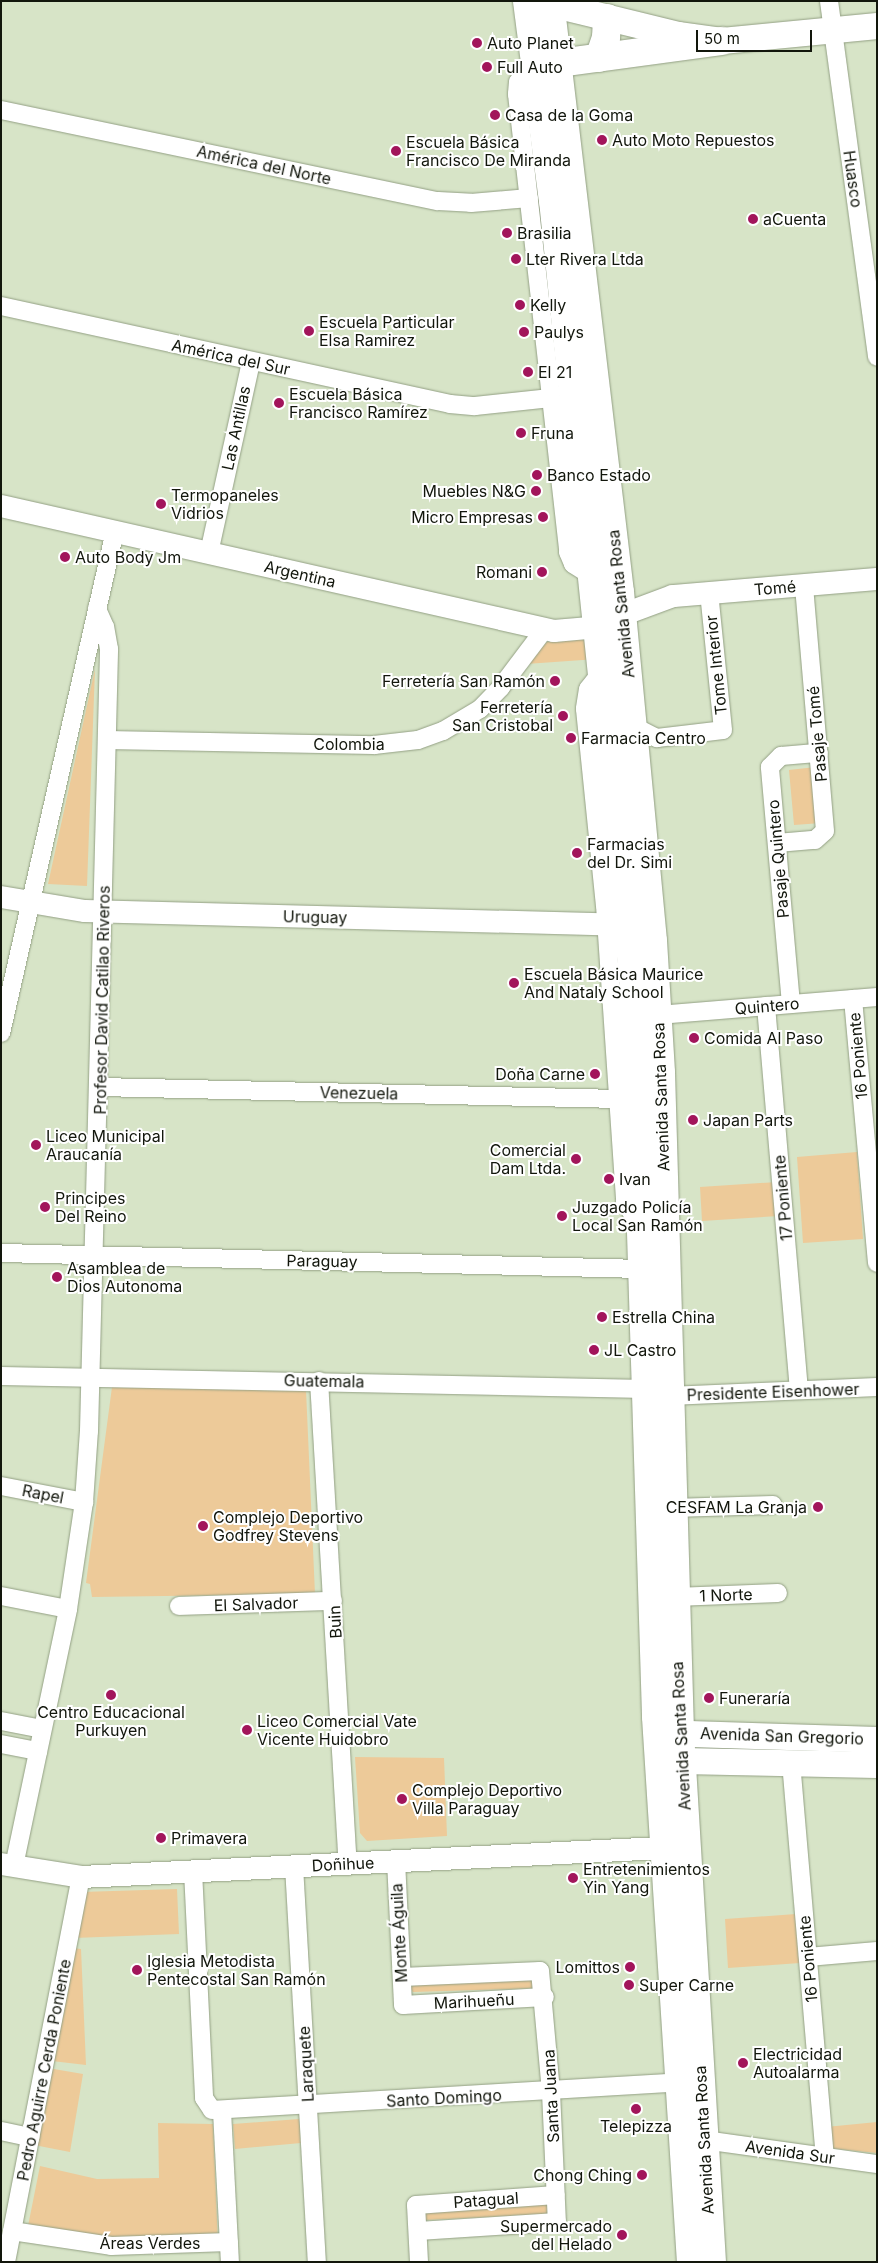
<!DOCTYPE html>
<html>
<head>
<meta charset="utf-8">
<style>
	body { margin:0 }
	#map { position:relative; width:878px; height:2263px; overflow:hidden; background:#d7e4c7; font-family:Inter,sans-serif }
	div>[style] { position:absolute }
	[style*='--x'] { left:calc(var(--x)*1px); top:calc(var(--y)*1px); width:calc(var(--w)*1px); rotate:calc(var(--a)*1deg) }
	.green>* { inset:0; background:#edca99 }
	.roads { filter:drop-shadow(0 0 1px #93a084) drop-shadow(0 0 1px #93a084) }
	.minor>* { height:18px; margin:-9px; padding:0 9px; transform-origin:9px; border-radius:9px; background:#fff }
	.tertiary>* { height:22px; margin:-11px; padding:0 11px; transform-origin:11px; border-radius:11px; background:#fff }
	.secondary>* { height:26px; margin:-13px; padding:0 13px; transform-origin:13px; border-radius:13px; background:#fff }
	.primary>* { height:28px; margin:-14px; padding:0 14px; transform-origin:14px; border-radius:14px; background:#fff }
	.dots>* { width:14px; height:14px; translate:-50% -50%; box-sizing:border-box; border:2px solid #fff; border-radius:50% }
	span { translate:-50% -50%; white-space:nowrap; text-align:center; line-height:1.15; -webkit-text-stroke:4px #fff; paint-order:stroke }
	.poi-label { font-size:16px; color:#12160c }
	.left { translate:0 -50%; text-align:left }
	.right { translate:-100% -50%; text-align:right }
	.street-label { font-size:16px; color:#12160c }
	.frame { position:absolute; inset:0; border:2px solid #12160c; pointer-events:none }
	.scale { position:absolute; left:696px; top:30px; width:116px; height:22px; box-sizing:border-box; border:2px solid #12160c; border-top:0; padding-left:6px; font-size:15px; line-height:18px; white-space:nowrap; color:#12160c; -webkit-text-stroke:4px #fff; paint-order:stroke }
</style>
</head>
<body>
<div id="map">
	<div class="green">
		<i style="clip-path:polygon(594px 639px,597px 659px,526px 664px,547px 642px)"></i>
		<i style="clip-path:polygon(95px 669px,87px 886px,48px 884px)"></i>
		<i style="clip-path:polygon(816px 767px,821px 823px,794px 825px,789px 770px)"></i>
		<i style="clip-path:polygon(857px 1152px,863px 1239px,803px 1243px,797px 1157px)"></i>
		<i style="clip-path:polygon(777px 1182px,779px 1216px,702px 1221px,700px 1187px)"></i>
		<i style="clip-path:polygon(112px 1387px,306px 1390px,315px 1594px,92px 1597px,90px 1584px,86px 1583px)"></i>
		<i style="clip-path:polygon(355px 1757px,444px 1758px,447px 1836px,367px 1841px,360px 1833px)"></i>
		<i style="clip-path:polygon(177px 1889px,179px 1934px,74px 1938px,81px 1892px)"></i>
		<i style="clip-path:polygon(796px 1914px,800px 1963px,728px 1968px,725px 1919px)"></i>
		<i style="clip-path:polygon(72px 1948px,81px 1949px,86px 2065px,52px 2061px)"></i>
		<i style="clip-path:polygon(540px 1972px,541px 1988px,413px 1992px,407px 1986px)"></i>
		<i style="clip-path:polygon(48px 2068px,83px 2074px,70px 2152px,34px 2145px)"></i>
		<i style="clip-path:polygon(299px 2119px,301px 2143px,235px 2149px,233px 2124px)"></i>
		<i style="clip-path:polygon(877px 2122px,877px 2153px,828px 2148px,826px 2127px)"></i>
		<i style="clip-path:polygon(158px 2123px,213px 2124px,218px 2244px,112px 2247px,27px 2231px,40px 2166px,97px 2179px,159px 2178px)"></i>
		<i style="clip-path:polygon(550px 2198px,550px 2214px,425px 2220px,424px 2206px)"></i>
	</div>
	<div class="roads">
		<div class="minor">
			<i style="--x:829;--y:1;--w:359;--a:82.3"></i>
			<i style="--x:535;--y:54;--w:33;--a:121"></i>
			<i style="--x:518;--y:82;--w:12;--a:95"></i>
			<i style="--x:517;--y:94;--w:461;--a:83.6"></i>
			<i style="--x:568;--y:552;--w:13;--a:67"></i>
			<i style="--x:573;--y:564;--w:25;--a:32"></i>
			<i style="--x:1;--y:110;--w:446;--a:11.8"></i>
			<i style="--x:438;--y:201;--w:33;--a:3"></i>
			<i style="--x:471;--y:203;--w:58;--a:-4.9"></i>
			<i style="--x:1;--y:306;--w:460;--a:12.3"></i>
			<i style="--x:450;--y:404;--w:25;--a:5"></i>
			<i style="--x:475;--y:406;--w:76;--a:-6"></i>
			<i style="--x:209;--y:553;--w:196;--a:-77.6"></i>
			<i style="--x:603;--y:670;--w:24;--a:128"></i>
			<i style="--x:588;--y:689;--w:20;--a:99"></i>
			<i style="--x:585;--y:709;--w:197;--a:84.2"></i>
			<i style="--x:605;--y:905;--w:298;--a:86.1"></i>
			<i style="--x:625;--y:1202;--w:15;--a:58"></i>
			<i style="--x:633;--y:1215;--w:14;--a:21"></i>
			<i style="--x:633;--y:726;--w:27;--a:27"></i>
			<i style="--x:657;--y:738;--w:66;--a:-6.9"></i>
			<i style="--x:723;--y:730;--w:138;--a:-95.8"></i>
			<i style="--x:107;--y:740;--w:267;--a:1.1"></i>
			<i style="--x:374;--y:745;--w:44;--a:-6.5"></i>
			<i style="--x:418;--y:740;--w:27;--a:-20"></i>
			<i style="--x:443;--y:731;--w:43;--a:-30.7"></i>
			<i style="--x:480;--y:709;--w:30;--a:-46"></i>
			<i style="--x:501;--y:687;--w:71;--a:-53"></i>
			<i style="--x:777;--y:843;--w:38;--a:-5"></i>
			<i style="--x:815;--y:840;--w:13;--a:-42"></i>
			<i style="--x:825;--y:831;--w:247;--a:-94.9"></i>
			<i style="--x:853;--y:999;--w:265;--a:84.8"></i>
			<i style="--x:791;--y:1004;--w:238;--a:-95.1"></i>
			<i style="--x:770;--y:767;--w:16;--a:-45"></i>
			<i style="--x:781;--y:756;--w:38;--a:-5"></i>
			<i style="--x:766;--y:1006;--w:385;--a:85.1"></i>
			<i style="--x:658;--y:1015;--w:220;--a:-4.7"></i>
			<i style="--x:1;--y:1033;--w:515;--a:-77.21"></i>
			<i style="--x:99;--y:1087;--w:519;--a:1.32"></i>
			<i style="--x:1;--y:1253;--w:642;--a:1.43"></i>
			<i style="--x:1;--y:1376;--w:645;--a:1.15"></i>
			<i style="--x:319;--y:1381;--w:483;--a:86.6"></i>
			<i style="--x:669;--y:1396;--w:208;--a:-2.5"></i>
			<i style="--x:1;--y:1486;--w:85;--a:10.9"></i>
			<i style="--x:672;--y:1508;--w:101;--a:-1.7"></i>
			<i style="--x:1;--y:1596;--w:68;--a:11"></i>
			<i style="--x:675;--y:1597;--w:103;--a:-2.2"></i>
			<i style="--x:179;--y:1606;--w:154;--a:-1.9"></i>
			<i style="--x:1;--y:1721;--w:42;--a:11"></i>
			<i style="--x:1;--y:1744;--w:38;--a:11"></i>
			<i style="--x:791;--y:1762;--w:396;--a:85.1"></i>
			<i style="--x:396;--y:1861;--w:144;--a:87.2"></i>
			<i style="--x:403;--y:2005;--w:142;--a:-3.2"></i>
			<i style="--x:14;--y:1866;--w:263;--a:-78.1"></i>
			<i style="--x:68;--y:1609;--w:108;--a:-81.5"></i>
			<i style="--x:84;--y:1502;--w:71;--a:-86"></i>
			<i style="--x:89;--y:1431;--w:782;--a:-88.53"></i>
			<i style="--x:109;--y:649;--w:22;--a:-100"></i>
			<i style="--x:105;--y:627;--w:20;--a:-114"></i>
			<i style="--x:294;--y:1866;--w:397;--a:86.7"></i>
			<i style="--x:193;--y:1871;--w:227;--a:87.2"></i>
			<i style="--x:204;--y:2098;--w:14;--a:56"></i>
			<i style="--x:212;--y:2110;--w:469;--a:-3.4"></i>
			<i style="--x:808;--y:1957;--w:69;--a:-5"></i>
			<i style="--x:402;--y:1977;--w:138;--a:-2.5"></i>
			<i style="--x:540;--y:1971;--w:121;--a:84.8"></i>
			<i style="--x:551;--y:2092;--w:130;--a:87.4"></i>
			<i style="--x:557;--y:2222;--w:139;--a:176.3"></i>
			<i style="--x:222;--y:2111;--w:151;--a:87"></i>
			<i style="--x:1;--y:2131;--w:30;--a:12"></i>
			<i style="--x:704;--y:2140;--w:175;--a:7.9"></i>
			<i style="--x:12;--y:2231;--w:100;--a:8.6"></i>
			<i style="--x:111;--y:2246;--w:118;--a:-1.9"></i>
			<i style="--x:6;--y:2262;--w:392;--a:-79"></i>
			<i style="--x:419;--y:2262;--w:57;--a:-93"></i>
			<i style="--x:416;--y:2205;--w:140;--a:-4.1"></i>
		</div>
		<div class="tertiary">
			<i style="--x:1;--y:506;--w:567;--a:12.74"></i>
			<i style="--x:554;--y:631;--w:33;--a:-5"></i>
			<i style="--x:587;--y:628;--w:92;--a:-20.4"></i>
			<i style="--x:673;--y:596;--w:205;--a:-4.8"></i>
			<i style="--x:1;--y:897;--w:85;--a:9.5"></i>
			<i style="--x:85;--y:911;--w:545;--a:1.47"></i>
			<i style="--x:1;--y:1864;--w:81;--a:9.2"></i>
			<i style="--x:81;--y:1877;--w:601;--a:-2.86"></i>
		</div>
		<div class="secondary">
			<i style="--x:539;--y:1;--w:143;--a:13.7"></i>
			<i style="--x:678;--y:35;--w:44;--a:7.8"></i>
			<i style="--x:722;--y:41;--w:156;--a:-5.5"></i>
			<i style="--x:658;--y:1733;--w:219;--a:1.8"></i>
			<i style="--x:662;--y:1752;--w:22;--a:24"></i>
			<i style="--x:682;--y:1761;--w:195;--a:1.2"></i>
		</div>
		<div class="primary">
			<i style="--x:527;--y:1;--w:201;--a:82.6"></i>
			<i style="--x:553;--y:200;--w:779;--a:84.11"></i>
			<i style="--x:633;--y:975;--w:742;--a:88.22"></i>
			<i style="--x:656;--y:1717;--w:546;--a:86.33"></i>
			<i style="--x:550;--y:1;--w:595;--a:83.25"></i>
			<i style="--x:620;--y:592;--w:351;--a:84.6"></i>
			<i style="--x:653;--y:941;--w:132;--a:86.5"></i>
			<i style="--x:661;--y:1073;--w:660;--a:88.35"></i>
			<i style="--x:680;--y:1733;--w:530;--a:86.54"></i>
			<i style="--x:599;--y:58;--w:21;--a:-71"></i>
			<i style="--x:606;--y:38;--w:20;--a:-87"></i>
			<i style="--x:559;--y:63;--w:164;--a:-7.7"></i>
		</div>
	</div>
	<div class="dots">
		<i style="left:477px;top:43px;background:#a2155b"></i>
		<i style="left:487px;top:67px;background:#a2155b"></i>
		<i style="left:495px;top:115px;background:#a2155b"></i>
		<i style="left:602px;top:140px;background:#a2155b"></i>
		<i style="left:396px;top:151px;background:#a2155b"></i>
		<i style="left:753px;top:219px;background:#a2155b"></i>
		<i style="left:507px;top:233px;background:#a2155b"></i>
		<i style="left:516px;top:259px;background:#a2155b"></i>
		<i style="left:520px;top:305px;background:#a2155b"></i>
		<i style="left:309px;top:331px;background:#a2155b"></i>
		<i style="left:524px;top:332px;background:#a2155b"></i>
		<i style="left:528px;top:372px;background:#a2155b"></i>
		<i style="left:279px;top:403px;background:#a2155b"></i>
		<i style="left:521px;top:433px;background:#a2155b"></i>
		<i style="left:537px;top:475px;background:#a2155b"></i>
		<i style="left:536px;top:491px;background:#a2155b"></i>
		<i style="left:161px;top:504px;background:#a2155b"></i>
		<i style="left:543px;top:517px;background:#a2155b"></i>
		<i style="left:65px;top:557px;background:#a2155b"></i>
		<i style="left:542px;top:572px;background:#a2155b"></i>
		<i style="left:555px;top:681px;background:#a2155b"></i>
		<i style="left:563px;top:716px;background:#a2155b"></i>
		<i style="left:571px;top:738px;background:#a2155b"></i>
		<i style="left:577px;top:853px;background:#a2155b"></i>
		<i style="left:514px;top:983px;background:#a2155b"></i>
		<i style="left:694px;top:1038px;background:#a2155b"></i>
		<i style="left:595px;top:1074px;background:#a2155b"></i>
		<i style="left:693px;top:1120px;background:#a2155b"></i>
		<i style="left:36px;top:1145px;background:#a2155b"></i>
		<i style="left:576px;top:1159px;background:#a2155b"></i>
		<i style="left:609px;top:1179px;background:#a2155b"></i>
		<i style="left:45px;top:1207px;background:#a2155b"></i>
		<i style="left:562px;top:1216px;background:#a2155b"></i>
		<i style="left:57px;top:1277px;background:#a2155b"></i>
		<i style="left:602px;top:1317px;background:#a2155b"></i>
		<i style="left:594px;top:1350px;background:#a2155b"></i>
		<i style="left:818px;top:1507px;background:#a2155b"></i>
		<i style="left:203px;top:1526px;background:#a2155b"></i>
		<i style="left:111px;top:1695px;background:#a2155b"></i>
		<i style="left:709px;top:1698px;background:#a2155b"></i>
		<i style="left:247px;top:1730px;background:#a2155b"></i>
		<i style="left:402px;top:1799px;background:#a2155b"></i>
		<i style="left:161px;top:1838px;background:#a2155b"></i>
		<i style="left:573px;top:1878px;background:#a2155b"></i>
		<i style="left:630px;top:1967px;background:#a2155b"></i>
		<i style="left:137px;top:1970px;background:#a2155b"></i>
		<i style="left:629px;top:1985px;background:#a2155b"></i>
		<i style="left:743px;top:2063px;background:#a2155b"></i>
		<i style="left:636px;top:2109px;background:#a2155b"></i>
		<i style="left:642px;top:2175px;background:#a2155b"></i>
		<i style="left:622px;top:2235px;background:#a2155b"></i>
	</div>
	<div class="poi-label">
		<span class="left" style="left:487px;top:43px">Auto Planet</span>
		<span class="left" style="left:497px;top:67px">Full Auto</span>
		<span class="left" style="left:505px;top:115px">Casa de la Goma</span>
		<span class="left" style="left:612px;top:140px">Auto Moto Repuestos</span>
		<span class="left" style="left:406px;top:151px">Escuela Básica<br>Francisco De Miranda</span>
		<span class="left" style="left:763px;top:219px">aCuenta</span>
		<span class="left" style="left:517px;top:233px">Brasilia</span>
		<span class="left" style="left:526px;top:259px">Lter Rivera Ltda</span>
		<span class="left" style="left:530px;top:305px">Kelly</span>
		<span class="left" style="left:319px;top:331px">Escuela Particular<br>Elsa Ramirez</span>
		<span class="left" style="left:534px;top:332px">Paulys</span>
		<span class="left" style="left:538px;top:372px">El 21</span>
		<span class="left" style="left:289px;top:403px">Escuela Básica<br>Francisco Ramírez</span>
		<span class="left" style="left:531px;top:433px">Fruna</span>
		<span class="left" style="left:547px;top:475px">Banco Estado</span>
		<span class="right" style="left:526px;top:491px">Muebles N&amp;G</span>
		<span class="left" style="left:171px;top:504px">Termopaneles<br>Vidrios</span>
		<span class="right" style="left:533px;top:517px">Micro Empresas</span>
		<span class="left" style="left:75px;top:557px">Auto Body Jm</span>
		<span class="right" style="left:532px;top:572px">Romani</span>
		<span class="right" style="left:545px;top:681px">Ferretería San Ramón</span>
		<span class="right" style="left:553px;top:716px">Ferretería<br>San Cristobal</span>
		<span class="left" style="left:581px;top:738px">Farmacia Centro</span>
		<span class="left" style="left:587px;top:853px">Farmacias<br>del Dr. Simi</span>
		<span class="left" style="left:524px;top:983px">Escuela Básica Maurice<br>And Nataly School</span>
		<span class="left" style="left:704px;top:1038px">Comida Al Paso</span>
		<span class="right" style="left:585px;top:1074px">Doña Carne</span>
		<span class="left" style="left:703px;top:1120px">Japan Parts</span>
		<span class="left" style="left:46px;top:1145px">Liceo Municipal<br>Araucanía</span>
		<span class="right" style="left:566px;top:1159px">Comercial<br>Dam Ltda.</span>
		<span class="left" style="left:619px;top:1179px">Ivan</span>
		<span class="left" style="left:55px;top:1207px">Principes<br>Del Reino</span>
		<span class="left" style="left:572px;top:1216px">Juzgado Policía<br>Local San Ramón</span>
		<span class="left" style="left:67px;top:1277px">Asamblea de<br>Dios Autonoma</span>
		<span class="left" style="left:612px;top:1317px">Estrella China</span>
		<span class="left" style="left:604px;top:1350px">JL Castro</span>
		<span class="right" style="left:807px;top:1507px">CESFAM La Granja</span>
		<span class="left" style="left:213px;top:1526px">Complejo Deportivo<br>Godfrey Stevens</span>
		<span class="left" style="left:719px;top:1698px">Funeraría</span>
		<span style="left:111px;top:1721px">Centro Educacional<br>Purkuyen</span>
		<span class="left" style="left:257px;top:1730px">Liceo Comercial Vate<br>Vicente Huidobro</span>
		<span class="left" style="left:412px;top:1799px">Complejo Deportivo<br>Villa Paraguay</span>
		<span class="left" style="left:171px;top:1838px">Primavera</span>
		<span class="left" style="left:583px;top:1878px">Entretenimientos<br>Yin Yang</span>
		<span class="left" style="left:147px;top:1970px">Iglesia Metodista<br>Pentecostal San Ramón</span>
		<span class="right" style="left:620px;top:1967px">Lomittos</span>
		<span class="left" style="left:639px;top:1985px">Super Carne</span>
		<span class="left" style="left:753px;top:2063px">Electricidad<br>Autoalarma</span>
		<span style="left:636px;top:2126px">Telepizza</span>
		<span class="right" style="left:632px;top:2175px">Chong Ching</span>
		<span class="right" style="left:612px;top:2235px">Supermercado<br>del Helado</span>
	</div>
	<div class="street-label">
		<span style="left:264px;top:165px;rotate:12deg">América del Norte</span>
		<span style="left:853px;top:179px;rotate:82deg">Huasco</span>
		<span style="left:231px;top:357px;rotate:12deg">América del Sur</span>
		<span style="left:236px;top:428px;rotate:-78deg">Las Antillas</span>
		<span style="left:300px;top:574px;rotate:13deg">Argentina</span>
		<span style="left:775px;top:588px;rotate:-5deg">Tomé</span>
		<span style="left:621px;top:604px;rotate:-96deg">Avenida Santa Rosa</span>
		<span style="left:716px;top:665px;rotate:-96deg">Tome Interior</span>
		<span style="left:817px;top:734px;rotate:-95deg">Pasaje Tomé</span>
		<span style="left:349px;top:744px">Colombia</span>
		<span style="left:778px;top:859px;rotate:-95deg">Pasaje Quintero</span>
		<span style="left:315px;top:917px;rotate:1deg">Uruguay</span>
		<span style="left:102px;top:1000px;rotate:-89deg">Profesor David Catilao Riveros</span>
		<span style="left:767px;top:1006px;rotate:-5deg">Quintero</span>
		<span style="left:858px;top:1056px;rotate:-95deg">16 Poniente</span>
		<span style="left:359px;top:1093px;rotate:1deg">Venezuela</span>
		<span style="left:661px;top:1097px;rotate:-92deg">Avenida Santa Rosa</span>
		<span style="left:783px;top:1198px;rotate:-95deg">17 Poniente</span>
		<span style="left:322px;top:1261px;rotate:1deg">Paraguay</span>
		<span style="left:324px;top:1381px;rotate:1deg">Guatemala</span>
		<span style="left:773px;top:1392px;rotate:-2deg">Presidente Eisenhower</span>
		<span style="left:43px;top:1494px;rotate:11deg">Rapel</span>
		<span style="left:726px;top:1595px;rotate:-2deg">1 Norte</span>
		<span style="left:256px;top:1604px;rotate:-2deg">El Salvador</span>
		<span style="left:335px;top:1622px;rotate:-93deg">Buin</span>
		<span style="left:681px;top:1736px;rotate:-93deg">Avenida Santa Rosa</span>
		<span style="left:782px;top:1736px;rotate:2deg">Avenida San Gregorio</span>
		<span style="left:343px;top:1864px;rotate:-3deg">Doñihue</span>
		<span style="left:399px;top:1933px;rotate:-93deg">Monte Águila</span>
		<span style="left:808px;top:1959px;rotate:-95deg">16 Poniente</span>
		<span style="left:474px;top:2001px;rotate:-3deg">Marihueñu</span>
		<span style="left:306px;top:2064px;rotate:-93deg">Laraquete</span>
		<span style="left:44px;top:2070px;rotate:-79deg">Pedro Aguirre Cerda Poniente</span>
		<span style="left:551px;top:2096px;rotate:-93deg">Santa Juana</span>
		<span style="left:444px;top:2098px;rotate:-3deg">Santo Domingo</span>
		<span style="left:704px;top:2140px;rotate:-93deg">Avenida Santa Rosa</span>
		<span style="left:790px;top:2152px;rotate:8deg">Avenida Sur</span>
		<span style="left:486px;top:2200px;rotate:-4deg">Patagual</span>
		<span style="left:150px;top:2243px">Áreas Verdes</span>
	</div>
	<div class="frame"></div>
	<div class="scale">50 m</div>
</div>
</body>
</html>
